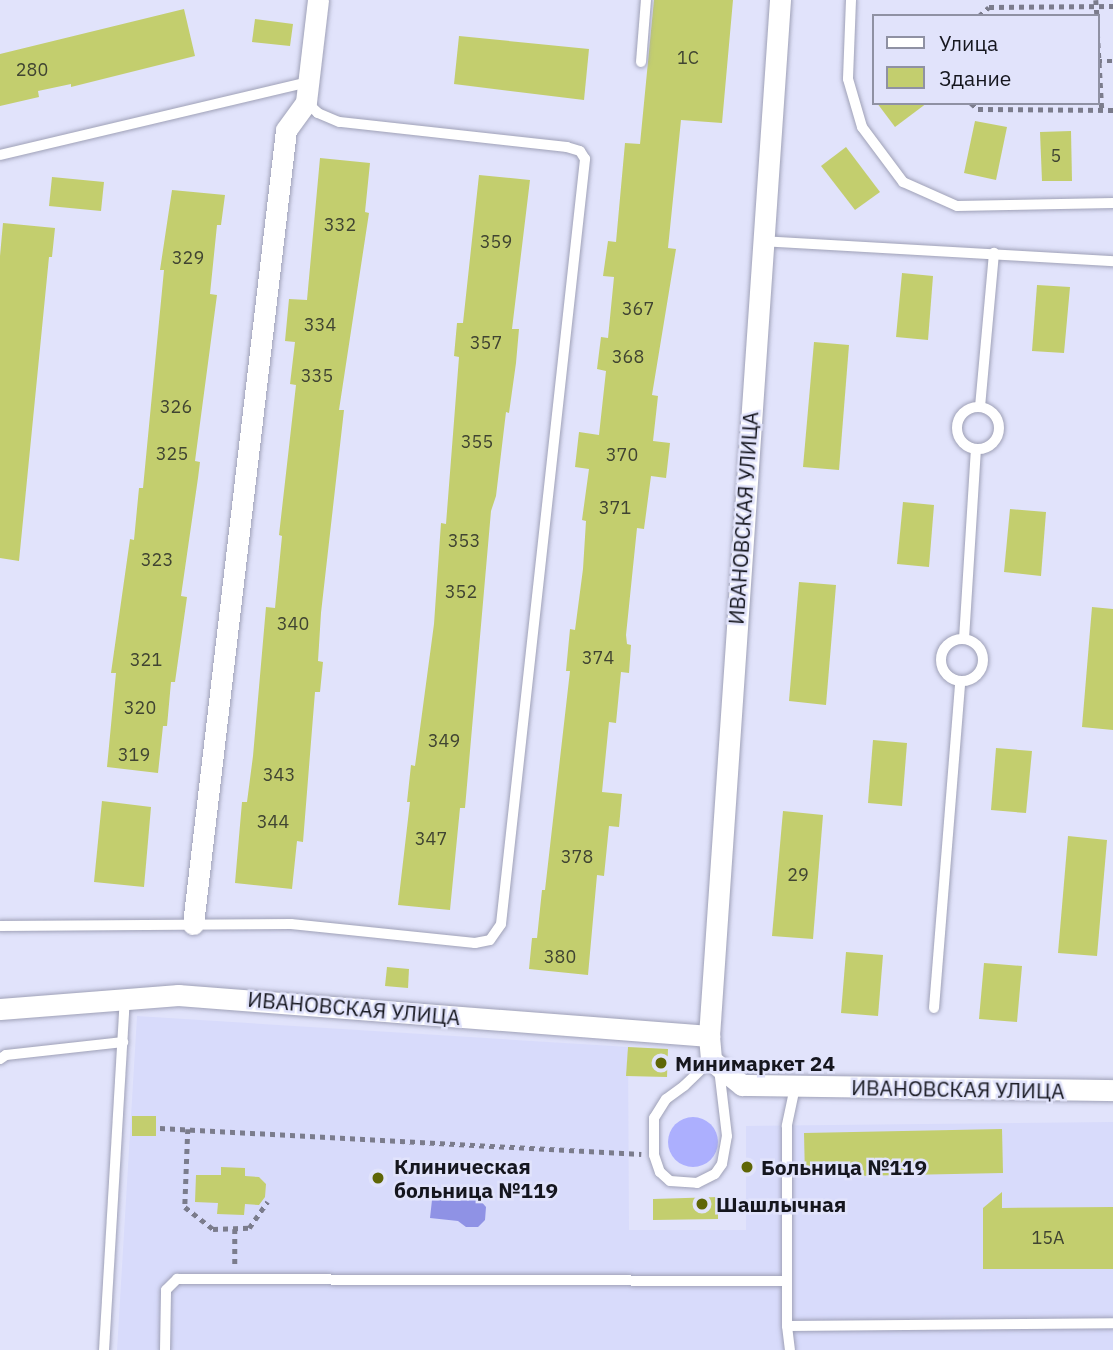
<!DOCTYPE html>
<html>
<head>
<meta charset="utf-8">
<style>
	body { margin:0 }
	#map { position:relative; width:1113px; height:1350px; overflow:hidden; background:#e1e3fb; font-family:"IBM Plex Sans",sans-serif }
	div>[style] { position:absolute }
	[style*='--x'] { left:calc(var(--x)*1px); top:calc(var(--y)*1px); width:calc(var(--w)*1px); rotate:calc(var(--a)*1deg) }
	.built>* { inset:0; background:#d8dbfb }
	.green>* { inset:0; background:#acaffe }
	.round { border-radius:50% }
	.water>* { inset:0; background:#8f92e5 }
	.building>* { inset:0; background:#c3ce6e }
	.path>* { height:4.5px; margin-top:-2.25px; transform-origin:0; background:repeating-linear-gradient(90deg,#7b7c8c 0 5px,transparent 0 10px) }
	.roads { filter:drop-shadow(0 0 2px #9fa1b7) drop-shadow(0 0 2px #9fa1b7) }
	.service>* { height:10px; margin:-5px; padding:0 5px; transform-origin:5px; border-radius:5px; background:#fff }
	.service>.ring { margin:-5px; padding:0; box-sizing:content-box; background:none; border:10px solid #fff; border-radius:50% }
	.minor>* { height:21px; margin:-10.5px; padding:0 10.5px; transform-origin:10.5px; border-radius:10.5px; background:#fff }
	.dots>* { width:19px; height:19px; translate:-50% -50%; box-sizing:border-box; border:4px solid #e1e3fb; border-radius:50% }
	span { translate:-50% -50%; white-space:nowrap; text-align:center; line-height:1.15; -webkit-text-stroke:5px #e1e3fb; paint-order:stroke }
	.number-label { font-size:18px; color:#404432 }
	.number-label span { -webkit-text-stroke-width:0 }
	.street-label { font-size:21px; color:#15161e }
	.poi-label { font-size:21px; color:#15161e; font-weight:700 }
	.left { translate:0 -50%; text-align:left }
	.legend { position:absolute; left:872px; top:14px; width:228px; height:91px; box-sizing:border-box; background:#e1e3fb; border:2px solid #8f91a3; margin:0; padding:9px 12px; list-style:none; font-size:21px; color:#15161e }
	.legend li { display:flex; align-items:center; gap:14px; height:35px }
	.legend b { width:35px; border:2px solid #8f91a3 }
</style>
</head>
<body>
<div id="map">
	<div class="built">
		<i style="clip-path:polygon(137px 1016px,628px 1047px,629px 1230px,746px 1230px,746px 1126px,1113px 1122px,1113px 1350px,117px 1350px)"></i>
	</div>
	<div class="green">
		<i class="round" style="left:668px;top:1117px;width:50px;height:50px"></i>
	</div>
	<div class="water">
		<i style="clip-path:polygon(465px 1197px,479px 1199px,486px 1207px,485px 1220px,478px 1227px,466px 1227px,458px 1221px,430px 1218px,432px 1200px,460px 1201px)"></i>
	</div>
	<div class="building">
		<i style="clip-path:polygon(654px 0,733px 0,722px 123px,681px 120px,668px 248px,676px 249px,652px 395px,658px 396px,653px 441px,670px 443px,666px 478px,651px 476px,644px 529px,637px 528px,626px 635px,627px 644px,631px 645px,629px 673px,621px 672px,616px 723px,609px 722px,602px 792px,622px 794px,619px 827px,609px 826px,604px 876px,597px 875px,588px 975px,529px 969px,532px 938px,537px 938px,542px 890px,545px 890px,570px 671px,566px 671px,570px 629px,575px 630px,583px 569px,586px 521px,582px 520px,589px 469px,575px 467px,579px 432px,599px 435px,606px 371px,597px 369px,601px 337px,608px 338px,614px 277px,603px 276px,608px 241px,616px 242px,625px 143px,640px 144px)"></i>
		<i style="clip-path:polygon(184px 9px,195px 56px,71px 87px,71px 84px,38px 91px,39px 97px,0 106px,0 54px)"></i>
		<i style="clip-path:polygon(255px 19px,293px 24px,290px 46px,252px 42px)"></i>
		<i style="clip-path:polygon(459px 36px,589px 49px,584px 100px,454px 84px)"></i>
		<i style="clip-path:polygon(877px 103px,927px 103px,895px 127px)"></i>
		<i style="clip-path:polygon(975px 121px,1007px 127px,996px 180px,964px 173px)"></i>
		<i style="clip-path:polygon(1071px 131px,1072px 181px,1042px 181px,1040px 132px)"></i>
		<i style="clip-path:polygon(846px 147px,880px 192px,855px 210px,821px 166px)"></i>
		<i style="clip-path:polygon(320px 158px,370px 163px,365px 212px,369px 213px,339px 410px,344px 410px,321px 613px,318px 661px,323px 662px,320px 692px,315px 692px,303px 842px,297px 841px,292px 889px,235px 883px,242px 802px,247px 802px,253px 756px,266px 607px,275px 608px,282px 536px,279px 535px,296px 385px,290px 384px,295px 342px,285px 341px,289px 299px,307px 300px)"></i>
		<i style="clip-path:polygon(479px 175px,530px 180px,512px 329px,519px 329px,516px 363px,509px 413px,506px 412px,496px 496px,491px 511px,465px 808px,460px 808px,450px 910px,398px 905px,410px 802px,407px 802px,411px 765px,415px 766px,434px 624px,441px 523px,446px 524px,459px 357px,454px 356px,457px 323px,463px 323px)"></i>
		<i style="clip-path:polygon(52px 177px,104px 182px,101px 211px,49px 206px)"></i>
		<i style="clip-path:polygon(172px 190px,225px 195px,221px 225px,217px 225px,210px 294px,217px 295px,195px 461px,200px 462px,198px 478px,181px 596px,187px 597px,175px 682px,171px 682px,167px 726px,163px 726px,158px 773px,107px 767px,116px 673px,111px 673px,130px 539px,134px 540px,139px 488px,143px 488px,164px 270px,160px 270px)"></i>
		<i style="clip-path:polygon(3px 223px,55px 228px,52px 257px,49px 257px,19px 561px,0 558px,0 256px)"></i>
		<i style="clip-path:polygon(902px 273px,933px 276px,928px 340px,896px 337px)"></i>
		<i style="clip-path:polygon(1037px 285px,1070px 287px,1064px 353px,1032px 351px)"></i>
		<i style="clip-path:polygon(814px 342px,849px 345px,839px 470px,803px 467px)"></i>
		<i style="clip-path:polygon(903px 502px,934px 505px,929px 567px,897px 564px)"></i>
		<i style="clip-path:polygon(1010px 509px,1046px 512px,1041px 576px,1004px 572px)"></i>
		<i style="clip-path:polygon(799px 582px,836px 585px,826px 705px,789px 701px)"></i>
		<i style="clip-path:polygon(1092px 607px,1113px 609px,1113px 730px,1082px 727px)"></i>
		<i style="clip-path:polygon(873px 740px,907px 743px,902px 806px,868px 803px)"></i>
		<i style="clip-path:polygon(996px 748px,1032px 751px,1026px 813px,991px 810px)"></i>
		<i style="clip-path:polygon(102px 801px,151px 807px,144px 887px,94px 882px)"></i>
		<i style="clip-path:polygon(783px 811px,823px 815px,813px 939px,772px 936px)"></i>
		<i style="clip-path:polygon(1068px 836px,1107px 840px,1097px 956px,1058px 953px)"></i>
		<i style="clip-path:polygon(846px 952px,883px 955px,878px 1016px,841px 1013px)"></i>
		<i style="clip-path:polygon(984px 963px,1022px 966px,1017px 1022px,979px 1019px)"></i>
		<i style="clip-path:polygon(387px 967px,409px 969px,408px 988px,385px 986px)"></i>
		<i style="clip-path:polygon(628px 1047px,668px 1049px,667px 1077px,626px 1076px)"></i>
		<i style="clip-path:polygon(132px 1116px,156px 1116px,156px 1136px,132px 1136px)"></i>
		<i style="clip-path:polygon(1002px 1129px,1003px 1173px,805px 1177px,804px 1133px)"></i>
		<i style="clip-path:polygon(221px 1167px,245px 1168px,245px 1176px,259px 1177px,266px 1184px,265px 1197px,259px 1205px,245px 1204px,244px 1215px,217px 1214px,218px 1203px,195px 1202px,196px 1175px,221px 1175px)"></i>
		<i style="clip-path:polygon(1002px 1192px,1002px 1208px,1113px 1207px,1113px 1269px,983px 1269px,983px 1208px)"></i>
		<i style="clip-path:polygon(718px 1197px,718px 1219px,653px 1220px,653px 1199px)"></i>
	</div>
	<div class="path">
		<i style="--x:1096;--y:0;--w:16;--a:86"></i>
		<i style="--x:979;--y:16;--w:13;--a:-42"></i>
		<i style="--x:989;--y:7;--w:124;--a:-0.5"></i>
		<i style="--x:1097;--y:23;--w:87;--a:86.7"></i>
		<i style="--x:1097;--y:61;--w:16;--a:0"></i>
		<i style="--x:971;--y:103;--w:9;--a:41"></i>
		<i style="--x:978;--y:109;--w:135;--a:0.4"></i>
		<i style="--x:160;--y:1128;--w:482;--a:3.1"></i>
		<i style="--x:188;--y:1129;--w:78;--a:92.2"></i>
		<i style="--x:185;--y:1207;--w:36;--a:38"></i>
		<i style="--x:213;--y:1229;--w:36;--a:-2"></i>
		<i style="--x:249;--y:1228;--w:32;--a:-55"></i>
		<i style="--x:235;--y:1229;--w:35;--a:90"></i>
	</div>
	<div class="roads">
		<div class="service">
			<i style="--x:851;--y:0;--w:79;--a:92.2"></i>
			<i style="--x:848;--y:79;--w:50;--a:73.7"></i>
			<i style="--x:862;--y:127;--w:69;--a:53.3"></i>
			<i style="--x:903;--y:182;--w:59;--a:24"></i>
			<i style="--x:957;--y:206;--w:156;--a:-1.1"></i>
			<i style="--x:641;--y:62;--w:62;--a:-85.4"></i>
			<i style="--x:0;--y:155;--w:318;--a:-13.3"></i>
			<i style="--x:761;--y:241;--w:353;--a:3.3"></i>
			<i style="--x:980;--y:407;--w:155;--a:-84.8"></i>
			<i class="ring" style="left:957px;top:407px;width:32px;height:32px"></i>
			<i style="--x:964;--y:639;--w:190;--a:-86.4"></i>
			<i class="ring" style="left:941px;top:639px;width:32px;height:32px"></i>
			<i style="--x:0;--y:926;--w:291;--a:-0.4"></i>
			<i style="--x:291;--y:924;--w:185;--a:5.9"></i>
			<i style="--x:475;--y:943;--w:15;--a:-11"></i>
			<i style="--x:490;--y:940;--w:19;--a:-55"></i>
			<i style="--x:501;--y:924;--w:770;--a:-83.73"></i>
			<i style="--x:585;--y:159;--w:9;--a:-122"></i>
			<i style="--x:580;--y:151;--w:14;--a:-163"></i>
			<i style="--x:567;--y:147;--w:229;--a:-173.7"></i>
			<i style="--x:339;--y:122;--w:23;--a:-157"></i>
			<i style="--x:318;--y:113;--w:16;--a:-137"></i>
			<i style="--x:934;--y:1008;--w:327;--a:-85.4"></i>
			<i style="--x:0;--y:1059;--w:7;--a:-34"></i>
			<i style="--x:6;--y:1055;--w:118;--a:-6.3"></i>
			<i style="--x:711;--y:1060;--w:37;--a:136"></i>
			<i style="--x:684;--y:1086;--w:22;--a:144"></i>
			<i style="--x:666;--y:1099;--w:22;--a:122"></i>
			<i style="--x:654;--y:1118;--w:37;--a:90"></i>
			<i style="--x:654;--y:1155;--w:18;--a:71"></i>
			<i style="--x:660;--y:1172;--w:13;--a:42"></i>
			<i style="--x:670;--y:1181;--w:27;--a:4"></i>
			<i style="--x:697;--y:1183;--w:20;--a:-27"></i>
			<i style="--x:715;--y:1174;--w:12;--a:-55"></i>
			<i style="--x:722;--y:1164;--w:28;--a:-80"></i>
			<i style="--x:727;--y:1136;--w:67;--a:-96.8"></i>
			<i style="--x:795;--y:1087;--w:40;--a:102"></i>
			<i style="--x:787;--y:1126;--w:200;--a:90"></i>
			<i style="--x:787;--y:1326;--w:326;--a:-0.5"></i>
			<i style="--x:787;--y:1326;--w:24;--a:83"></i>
			<i style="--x:104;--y:1350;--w:352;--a:-86.6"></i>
			<i style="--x:165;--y:1350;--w:60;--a:-89"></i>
			<i style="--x:166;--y:1290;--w:16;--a:-45"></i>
			<i style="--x:177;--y:1279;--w:610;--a:0.19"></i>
		</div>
		<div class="minor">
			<i style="--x:780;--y:0;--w:1038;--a:93.92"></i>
			<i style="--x:709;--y:1036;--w:24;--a:85"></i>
			<i style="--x:711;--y:1060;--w:40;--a:39"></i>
			<i style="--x:742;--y:1085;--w:371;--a:0.8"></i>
			<i style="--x:193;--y:924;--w:799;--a:-83.32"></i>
			<i style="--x:286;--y:130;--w:34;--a:-54"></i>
			<i style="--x:306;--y:102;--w:103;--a:-83.3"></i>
			<i style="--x:0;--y:1009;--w:179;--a:-4.5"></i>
			<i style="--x:178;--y:995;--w:533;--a:4.42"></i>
		</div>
	</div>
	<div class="dots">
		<i style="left:661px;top:1063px;background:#5f6606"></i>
		<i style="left:747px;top:1167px;background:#5f6606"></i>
		<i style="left:378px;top:1178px;background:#5f6606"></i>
		<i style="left:702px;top:1204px;background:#5f6606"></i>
	</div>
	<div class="number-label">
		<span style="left:688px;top:58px">1С</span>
		<span style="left:32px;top:70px">280</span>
		<span style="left:1056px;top:156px">5</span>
		<span style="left:340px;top:225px">332</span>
		<span style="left:496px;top:242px">359</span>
		<span style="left:188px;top:258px">329</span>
		<span style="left:638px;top:309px">367</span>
		<span style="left:320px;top:325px">334</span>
		<span style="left:486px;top:343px">357</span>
		<span style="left:628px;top:357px">368</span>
		<span style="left:317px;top:376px">335</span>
		<span style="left:176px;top:407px">326</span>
		<span style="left:477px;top:442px">355</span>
		<span style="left:172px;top:454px">325</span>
		<span style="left:622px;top:455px">370</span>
		<span style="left:615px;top:508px">371</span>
		<span style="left:464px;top:541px">353</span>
		<span style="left:157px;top:560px">323</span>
		<span style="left:461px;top:592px">352</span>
		<span style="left:293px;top:624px">340</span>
		<span style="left:598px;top:658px">374</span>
		<span style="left:146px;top:660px">321</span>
		<span style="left:140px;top:708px">320</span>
		<span style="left:444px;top:741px">349</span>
		<span style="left:134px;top:755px">319</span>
		<span style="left:279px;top:775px">343</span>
		<span style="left:273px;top:822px">344</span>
		<span style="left:431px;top:839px">347</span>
		<span style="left:577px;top:857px">378</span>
		<span style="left:798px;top:875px">29</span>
		<span style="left:560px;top:957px">380</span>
		<span style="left:1048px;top:1238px">15А</span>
	</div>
	<div class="street-label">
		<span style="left:743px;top:518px;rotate:-86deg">ИВАНОВСКАЯ УЛИЦА</span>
		<span style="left:354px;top:1008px;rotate:5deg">ИВАНОВСКАЯ УЛИЦА</span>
		<span style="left:958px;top:1089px;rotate:1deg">ИВАНОВСКАЯ УЛИЦА</span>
	</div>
	<div class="poi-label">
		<span class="left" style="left:675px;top:1063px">Минимаркет 24</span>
		<span class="left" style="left:394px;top:1178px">Клиническая<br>больница №119</span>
		<span class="left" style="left:761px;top:1167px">Больница №119</span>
		<span class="left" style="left:716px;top:1204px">Шашлычная</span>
	</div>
	<ul class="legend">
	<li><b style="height:9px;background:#fff"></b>Улица</li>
	<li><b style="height:19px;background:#c3ce6e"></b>Здание</li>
	</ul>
</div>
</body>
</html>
